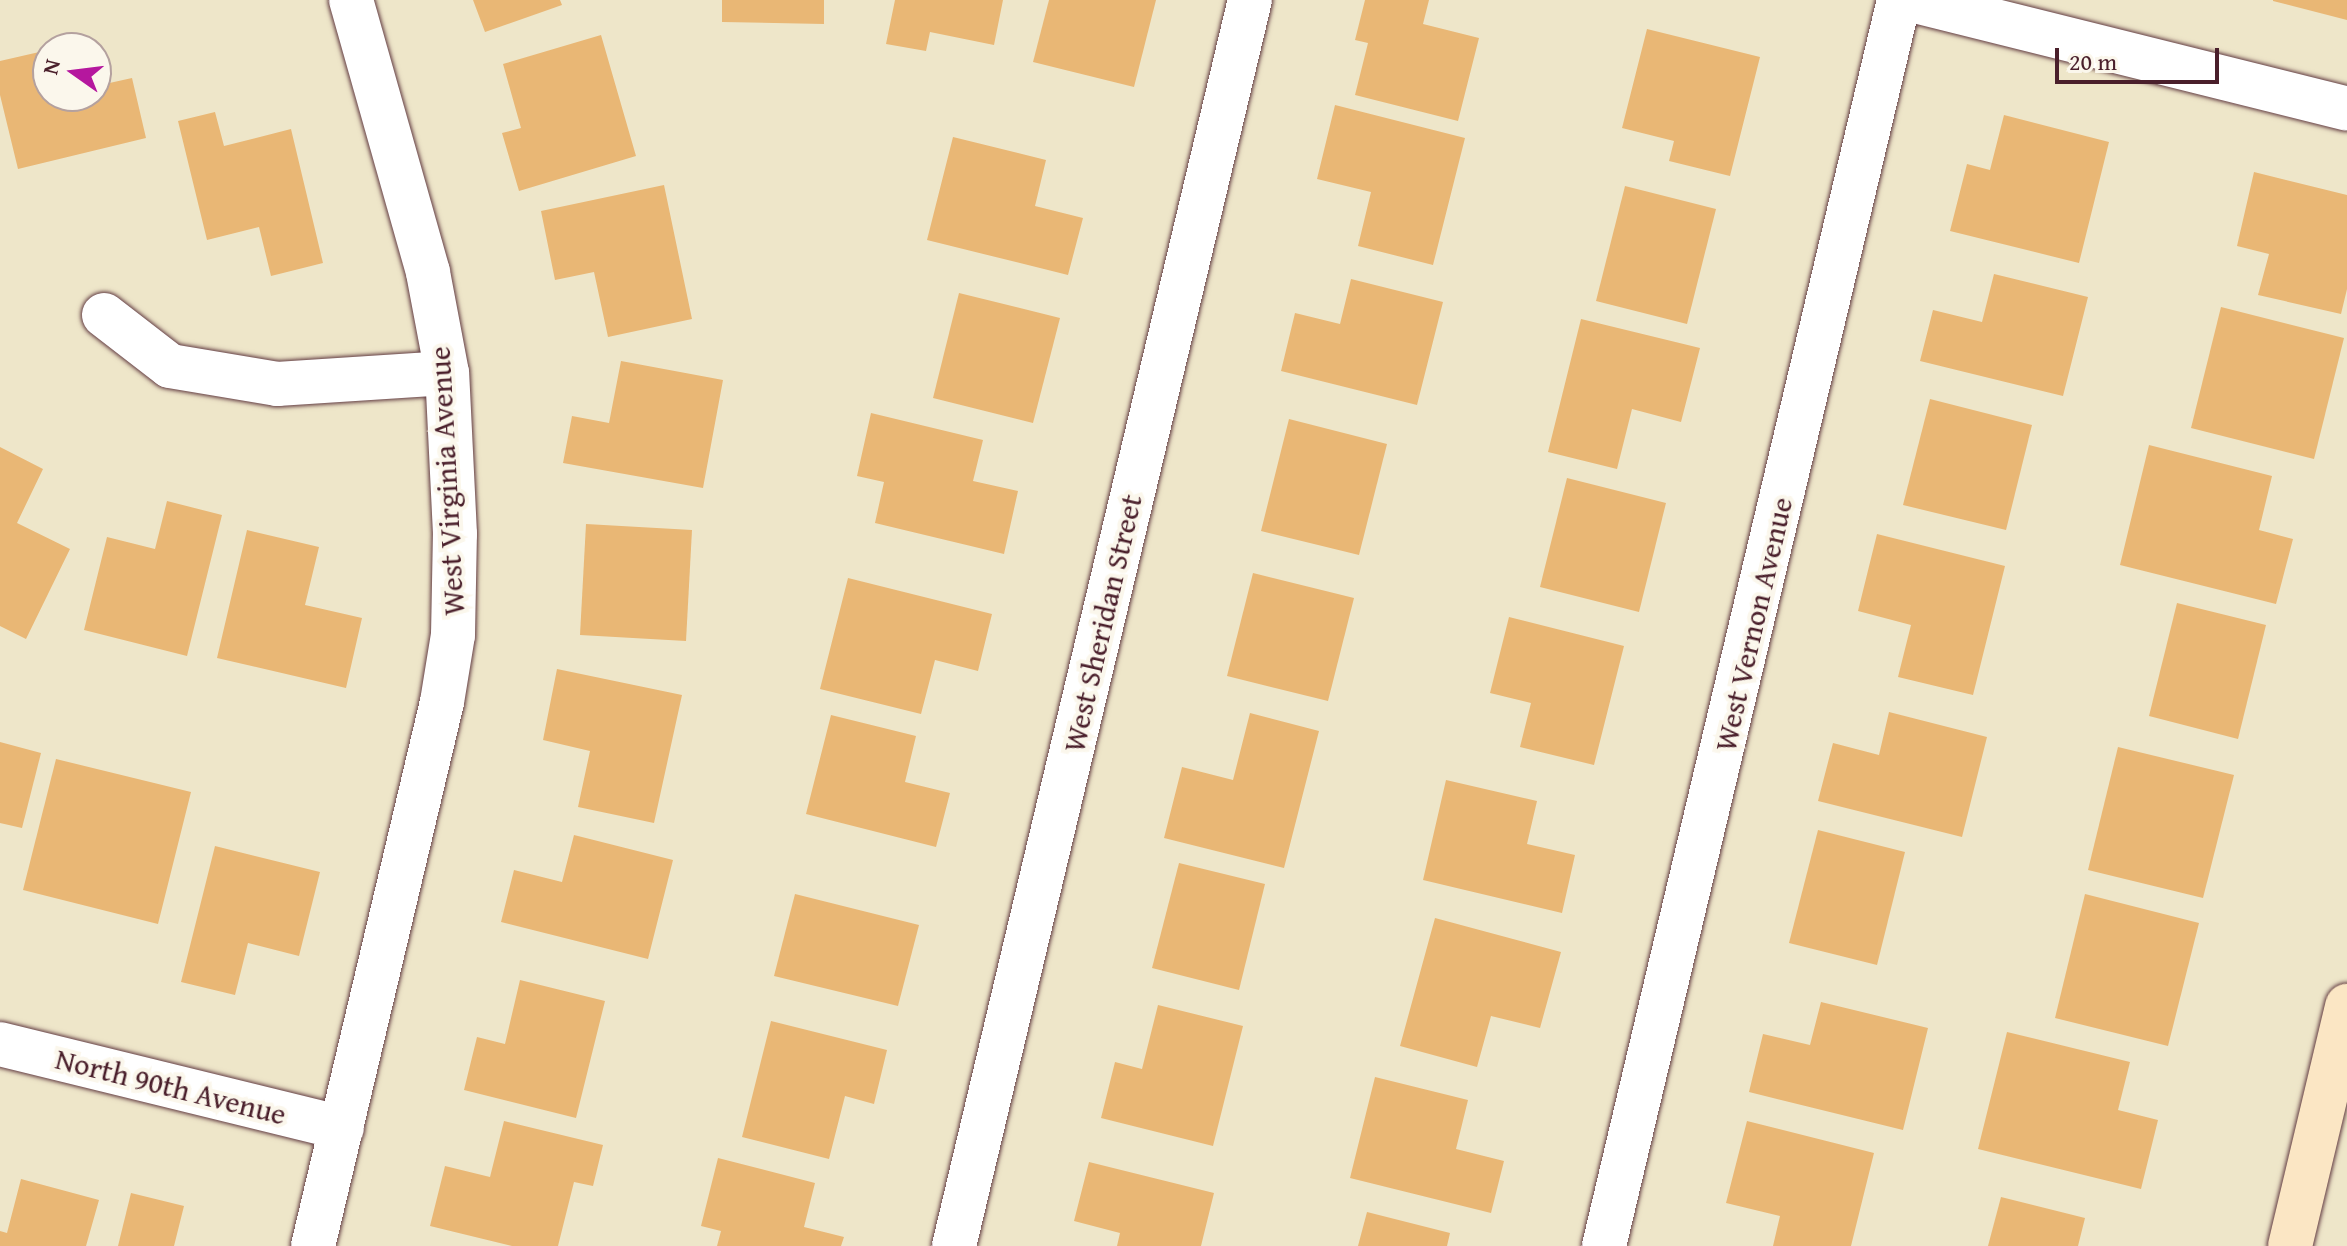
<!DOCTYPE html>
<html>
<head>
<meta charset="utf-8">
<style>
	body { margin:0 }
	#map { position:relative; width:2347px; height:1246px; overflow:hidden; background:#eee6c9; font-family:"Gentium Book Plus",serif }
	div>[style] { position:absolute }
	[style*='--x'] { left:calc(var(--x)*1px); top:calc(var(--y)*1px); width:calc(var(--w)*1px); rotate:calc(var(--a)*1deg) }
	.building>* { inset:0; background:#e9b775 }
	.roads { filter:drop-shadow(0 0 2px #633d43) drop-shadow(0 0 2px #633d43) }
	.street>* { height:44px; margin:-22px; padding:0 22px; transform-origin:22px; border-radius:22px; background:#fff }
	.secondary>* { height:44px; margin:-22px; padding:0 22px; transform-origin:22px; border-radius:22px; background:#fbe6c4 }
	span { translate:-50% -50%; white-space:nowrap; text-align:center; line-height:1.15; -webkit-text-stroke:8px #fbf7ec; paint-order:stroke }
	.street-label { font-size:30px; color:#4a1f2b }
	.north { position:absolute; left:32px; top:32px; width:80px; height:80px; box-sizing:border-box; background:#fbf7ec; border:2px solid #b4a19f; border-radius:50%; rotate:284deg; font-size:22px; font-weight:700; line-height:32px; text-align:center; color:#4a1f2b }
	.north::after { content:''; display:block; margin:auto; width:28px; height:36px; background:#b5179e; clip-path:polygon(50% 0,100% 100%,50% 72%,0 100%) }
	.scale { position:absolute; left:2055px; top:48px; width:164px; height:36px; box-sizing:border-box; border:4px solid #4a1f2b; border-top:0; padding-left:10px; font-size:24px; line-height:28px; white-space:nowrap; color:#4a1f2b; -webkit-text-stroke:6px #fbf7ec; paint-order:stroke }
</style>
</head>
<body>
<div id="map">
	<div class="building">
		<i style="clip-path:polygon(473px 0,560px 0,562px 5px,485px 32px)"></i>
		<i style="clip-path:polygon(722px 0,824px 0,824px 24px,722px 22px)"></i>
		<i style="clip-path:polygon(895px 0,1003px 0,994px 45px,930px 32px,926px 51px,886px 44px)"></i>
		<i style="clip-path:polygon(1049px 0,1156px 0,1134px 87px,1033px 62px)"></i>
		<i style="clip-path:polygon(1365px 0,1429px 0,1423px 24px,1479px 38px,1458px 121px,1355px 95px,1368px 43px,1355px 40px)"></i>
		<i style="clip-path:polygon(2273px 0,2347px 0,2347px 20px,2273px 1px)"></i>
		<i style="clip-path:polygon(1647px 29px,1760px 57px,1730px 176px,1669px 161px,1674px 141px,1622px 128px)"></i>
		<i style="clip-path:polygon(601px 35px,636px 156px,519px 191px,502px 133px,521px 128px,503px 64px)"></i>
		<i style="clip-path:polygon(48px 50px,48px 96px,96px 96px,96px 86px,132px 78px,146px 138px,18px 169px,0 95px,0 61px)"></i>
		<i style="clip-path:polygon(1335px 105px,1465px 138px,1433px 265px,1358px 246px,1371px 192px,1317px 179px)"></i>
		<i style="clip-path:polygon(215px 112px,224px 146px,291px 129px,323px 263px,271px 276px,259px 227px,207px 240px,178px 121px)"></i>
		<i style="clip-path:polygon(2004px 115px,2109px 142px,2079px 263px,1950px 231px,1967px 164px,1990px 170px)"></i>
		<i style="clip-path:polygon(953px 137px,1046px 160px,1035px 206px,1083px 218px,1068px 275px,927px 240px)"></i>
		<i style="clip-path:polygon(2254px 172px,2347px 195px,2347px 289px,2341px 314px,2258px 295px,2269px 254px,2237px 246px)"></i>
		<i style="clip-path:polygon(664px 185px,692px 319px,608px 337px,594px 272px,555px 280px,541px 211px)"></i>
		<i style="clip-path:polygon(1625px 186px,1716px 209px,1687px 324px,1596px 301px)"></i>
		<i style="clip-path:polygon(1994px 274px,2088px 297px,2063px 396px,1920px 361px,1933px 310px,1982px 322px)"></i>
		<i style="clip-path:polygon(1351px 279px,1443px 302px,1417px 405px,1281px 371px,1295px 313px,1340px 324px)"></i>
		<i style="clip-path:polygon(959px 293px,1060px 318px,1033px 423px,933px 398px)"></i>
		<i style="clip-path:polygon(2221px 307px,2344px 338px,2314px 459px,2191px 428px)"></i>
		<i style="clip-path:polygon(1581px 319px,1700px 348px,1681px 422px,1632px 409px,1617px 469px,1548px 452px)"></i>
		<i style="clip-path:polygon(621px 361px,723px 380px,703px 488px,563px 463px,572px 416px,609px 423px)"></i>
		<i style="clip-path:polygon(1930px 399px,2032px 425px,2006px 530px,1903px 505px)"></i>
		<i style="clip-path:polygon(871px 413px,983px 440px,973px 481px,1018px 491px,1004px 554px,875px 523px,884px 482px,857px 476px)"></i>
		<i style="clip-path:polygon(1289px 419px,1387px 444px,1359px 555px,1261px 531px)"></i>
		<i style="clip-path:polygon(2149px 445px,2272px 476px,2259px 530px,2293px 539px,2276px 604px,2120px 565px)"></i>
		<i style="clip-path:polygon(0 447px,43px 469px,17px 523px,70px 549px,26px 639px,0 626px)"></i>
		<i style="clip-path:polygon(1567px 478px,1666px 503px,1639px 612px,1540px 587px)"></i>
		<i style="clip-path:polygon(167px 501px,222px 515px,187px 656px,84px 630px,107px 537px,155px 549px)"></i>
		<i style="clip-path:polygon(586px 524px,692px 530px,686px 641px,580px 635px)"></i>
		<i style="clip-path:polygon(247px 530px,319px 547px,305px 605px,362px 618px,346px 688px,217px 658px)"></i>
		<i style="clip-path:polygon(1877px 534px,2005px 566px,1973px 695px,1898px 677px,1911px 625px,1858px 611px)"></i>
		<i style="clip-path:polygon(1253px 573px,1354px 598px,1328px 701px,1227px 676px)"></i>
		<i style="clip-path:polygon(848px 578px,992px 614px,978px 671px,935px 660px,921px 714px,820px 689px)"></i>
		<i style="clip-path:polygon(2177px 603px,2266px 625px,2238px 739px,2149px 716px)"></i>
		<i style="clip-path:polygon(1509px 617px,1624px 646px,1594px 765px,1520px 747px,1531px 703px,1490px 693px)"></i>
		<i style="clip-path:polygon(557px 669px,682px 695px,654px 823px,578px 807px,590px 751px,543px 740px)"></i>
		<i style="clip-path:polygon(1889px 712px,1987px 737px,1962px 837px,1818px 801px,1833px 743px,1879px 755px)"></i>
		<i style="clip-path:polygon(1250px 713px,1319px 731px,1284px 868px,1164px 838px,1182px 767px,1233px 780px)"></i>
		<i style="clip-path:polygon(831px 715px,916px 736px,905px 782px,950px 793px,936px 847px,806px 814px)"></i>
		<i style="clip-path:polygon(0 742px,41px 753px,22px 828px,0 823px)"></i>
		<i style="clip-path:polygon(2118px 747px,2234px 775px,2203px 898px,2088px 870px)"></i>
		<i style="clip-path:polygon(56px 759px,191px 792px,158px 924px,23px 890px)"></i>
		<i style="clip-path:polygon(1446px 780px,1537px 801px,1527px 844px,1575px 855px,1562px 913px,1423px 880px)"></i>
		<i style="clip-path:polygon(1818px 830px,1905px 852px,1877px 965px,1789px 943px)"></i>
		<i style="clip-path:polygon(574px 835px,673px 860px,648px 959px,501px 922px,514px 870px,562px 882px)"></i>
		<i style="clip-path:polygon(215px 846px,320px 872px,299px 956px,248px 943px,235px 995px,181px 982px)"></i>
		<i style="clip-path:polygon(1179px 863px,1265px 884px,1239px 990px,1152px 968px)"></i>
		<i style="clip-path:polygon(795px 894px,919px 925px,898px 1006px,774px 976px)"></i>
		<i style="clip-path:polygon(2085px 894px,2199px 923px,2168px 1046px,2055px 1018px)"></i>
		<i style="clip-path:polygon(1435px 918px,1561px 952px,1540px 1028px,1491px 1016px,1477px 1067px,1400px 1046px)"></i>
		<i style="clip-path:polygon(520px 980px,605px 1001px,576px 1118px,464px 1090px,477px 1037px,505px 1044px)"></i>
		<i style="clip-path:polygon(1821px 1002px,1928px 1028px,1903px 1130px,1749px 1092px,1763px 1034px,1810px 1045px)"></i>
		<i style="clip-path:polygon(1158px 1005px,1243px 1026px,1213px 1146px,1101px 1118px,1115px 1062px,1142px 1069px)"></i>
		<i style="clip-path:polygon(771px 1021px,887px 1050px,874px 1104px,845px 1096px,829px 1159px,742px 1137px)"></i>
		<i style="clip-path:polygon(2007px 1032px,2130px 1062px,2118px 1110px,2158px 1120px,2141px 1189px,1978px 1149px)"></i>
		<i style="clip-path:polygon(1375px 1077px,1468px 1100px,1456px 1149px,1504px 1161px,1491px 1213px,1350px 1178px)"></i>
		<i style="clip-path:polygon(504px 1121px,603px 1145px,593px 1186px,574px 1182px,558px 1246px,512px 1246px,430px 1226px,445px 1166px,490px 1177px)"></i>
		<i style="clip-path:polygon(1747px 1121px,1874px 1153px,1851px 1246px,1773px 1246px,1780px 1216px,1726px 1203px)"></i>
		<i style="clip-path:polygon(718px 1158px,815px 1183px,804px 1227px,844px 1237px,841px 1246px,717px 1246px,721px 1231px,701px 1226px)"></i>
		<i style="clip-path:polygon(1089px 1162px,1214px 1193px,1201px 1246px,1117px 1246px,1120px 1233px,1074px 1221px)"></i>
		<i style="clip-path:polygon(21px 1179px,99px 1200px,86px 1246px,0 1246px,0 1231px,7px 1233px)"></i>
		<i style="clip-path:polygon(131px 1193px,184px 1206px,174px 1246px,118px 1246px)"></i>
		<i style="clip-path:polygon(2001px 1197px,2085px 1218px,2078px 1246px,1988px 1246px)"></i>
		<i style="clip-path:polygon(1367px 1212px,1450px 1233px,1447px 1246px,1358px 1246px)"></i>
	</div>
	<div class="roads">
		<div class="street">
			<i style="--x:1911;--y:0;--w:449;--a:14"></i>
			<i style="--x:104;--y:315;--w:83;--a:37.7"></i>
			<i style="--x:170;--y:366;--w:109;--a:9.5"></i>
			<i style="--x:277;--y:384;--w:170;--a:-3.7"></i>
			<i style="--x:0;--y:1044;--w:352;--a:13.8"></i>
			<i style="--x:313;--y:1246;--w:559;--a:-76.66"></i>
			<i style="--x:442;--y:702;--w:68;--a:-80.7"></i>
			<i style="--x:453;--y:635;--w:101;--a:-88.9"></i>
			<i style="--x:455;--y:534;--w:161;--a:-92.8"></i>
			<i style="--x:447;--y:373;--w:103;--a:-100.7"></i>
			<i style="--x:428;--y:272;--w:283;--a:-105.8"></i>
			<i style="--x:954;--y:1246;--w:1281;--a:-76.64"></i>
			<i style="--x:1604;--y:1246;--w:1280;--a:-76.68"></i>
		</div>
		<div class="secondary">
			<i style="--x:2290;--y:1246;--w:247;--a:-76.6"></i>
		</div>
	</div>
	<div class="street-label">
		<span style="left:446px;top:481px;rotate:-93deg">West Virginia Avenue</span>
		<span style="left:1102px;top:623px;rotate:-77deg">West Sheridan Street</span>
		<span style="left:1753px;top:624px;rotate:-77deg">West Vernon Avenue</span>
		<span style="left:171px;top:1086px;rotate:14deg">North 90th Avenue</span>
	</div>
	<div class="north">N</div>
	<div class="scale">20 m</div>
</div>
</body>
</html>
